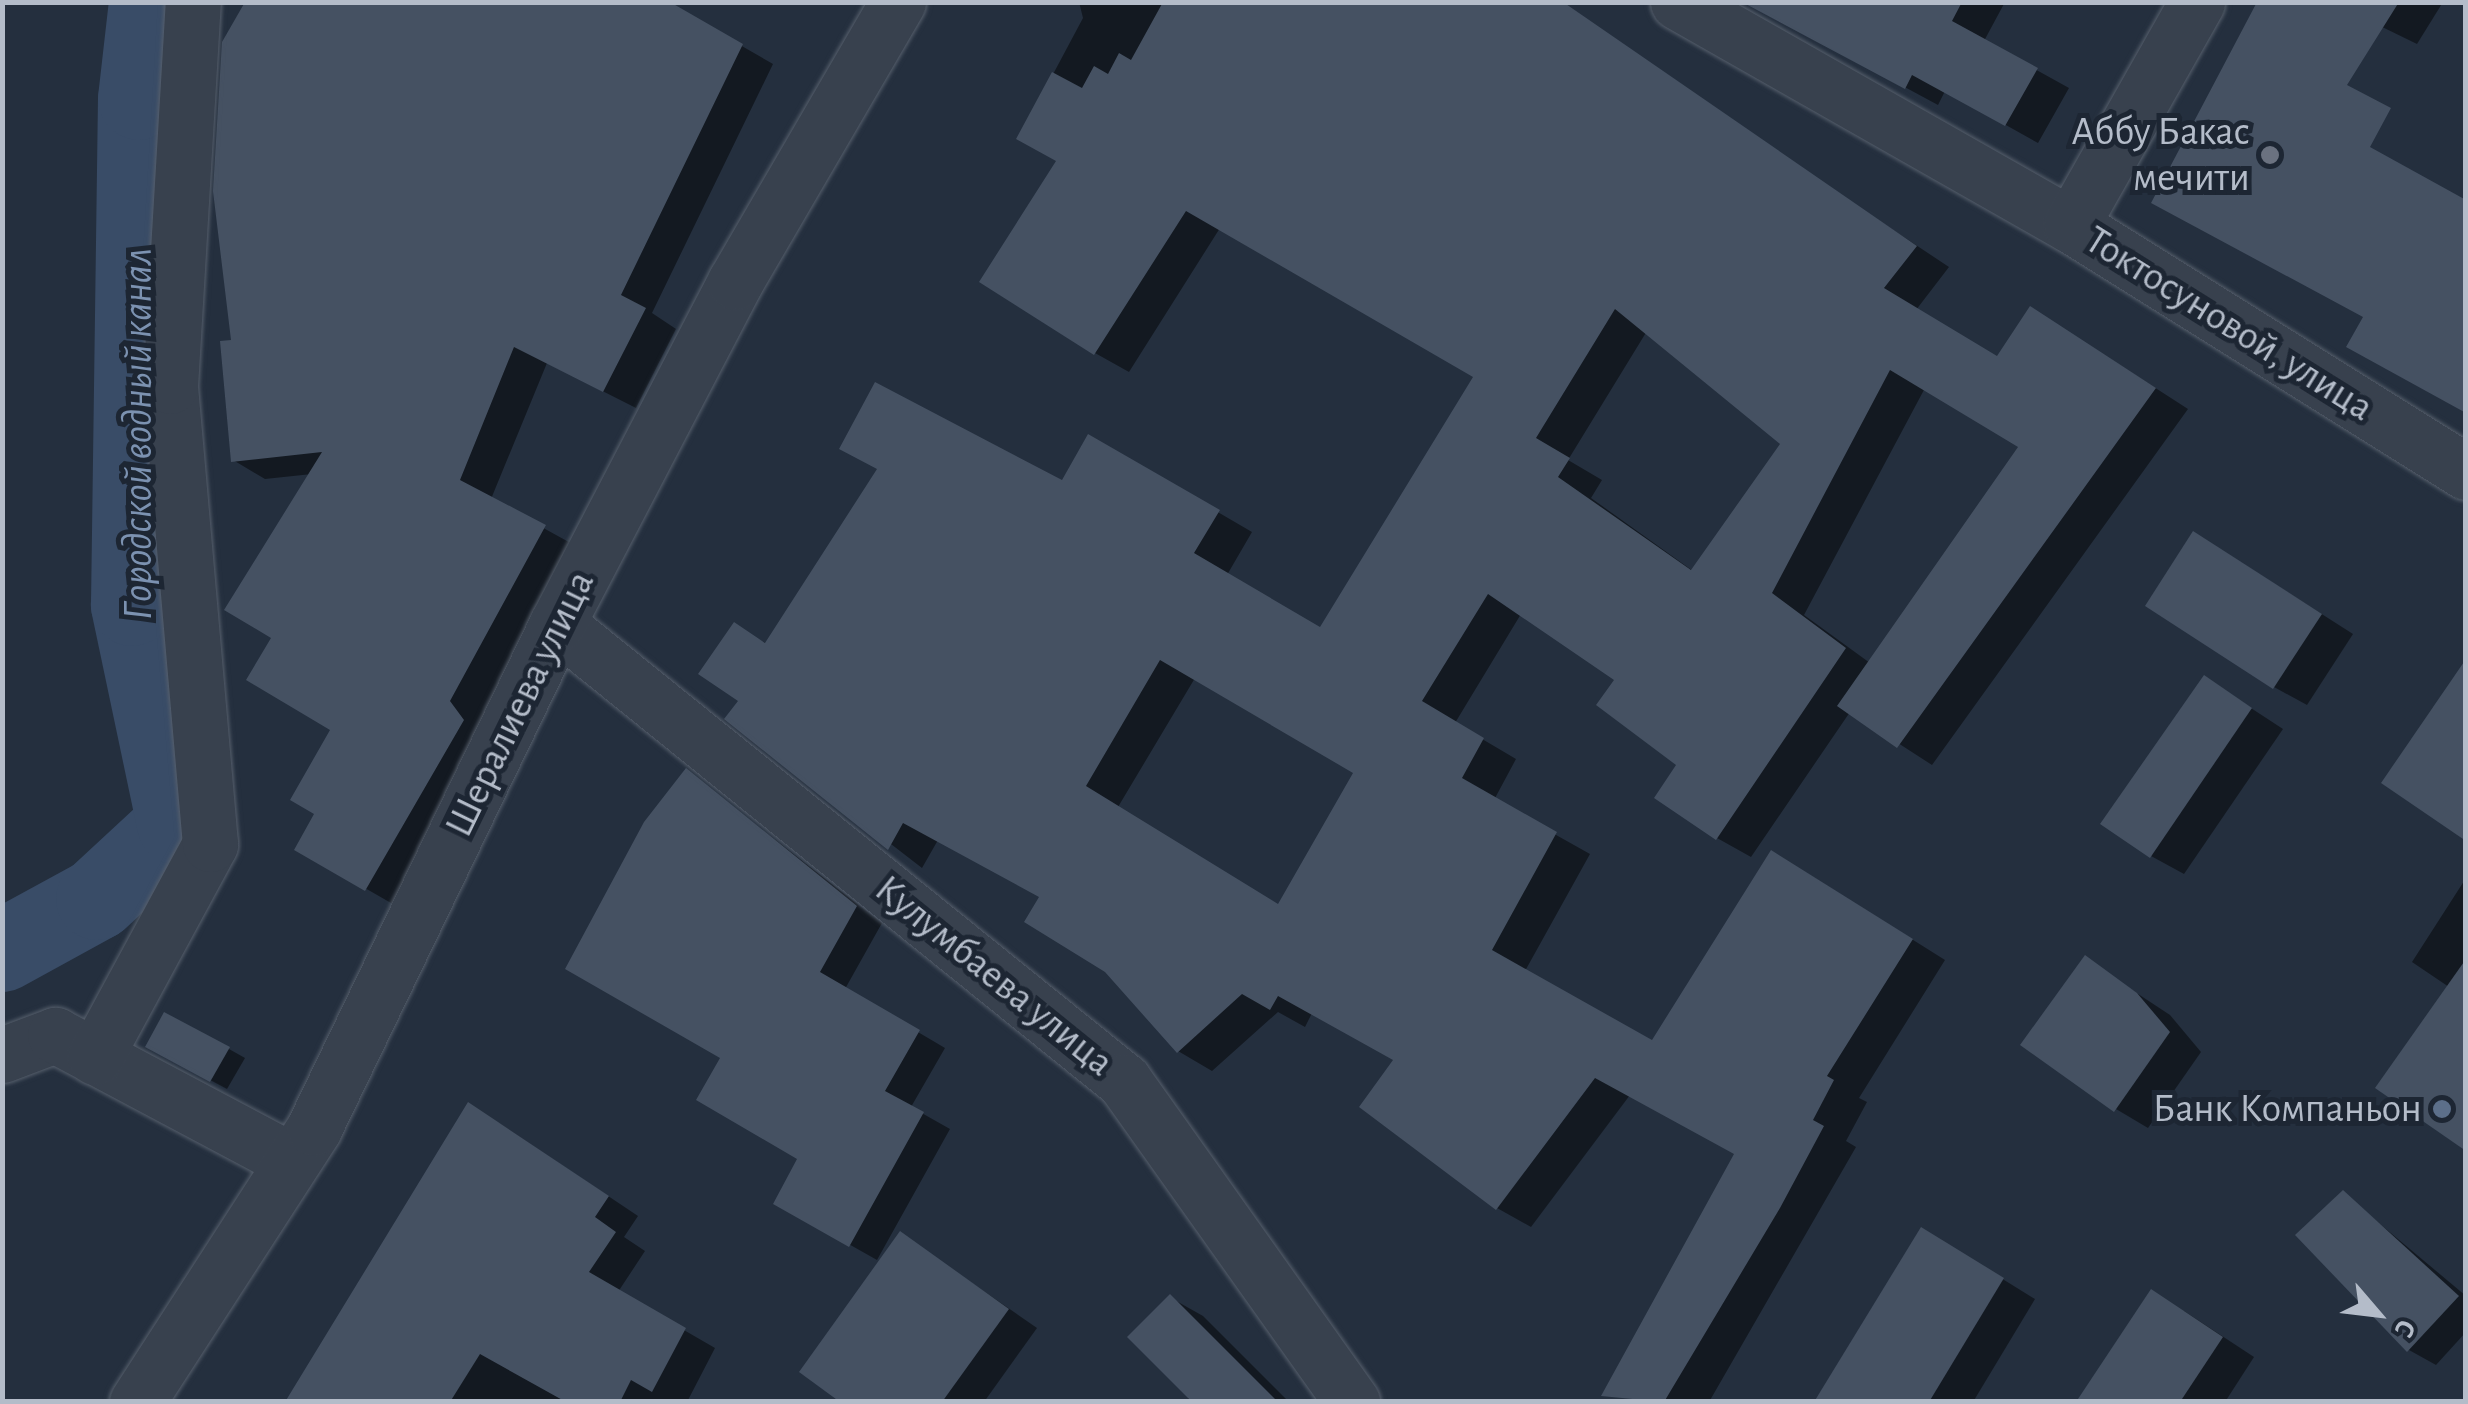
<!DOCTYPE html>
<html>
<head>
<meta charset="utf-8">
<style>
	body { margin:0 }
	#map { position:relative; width:2468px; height:1404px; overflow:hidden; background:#242f3e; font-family:"Alegreya Sans",sans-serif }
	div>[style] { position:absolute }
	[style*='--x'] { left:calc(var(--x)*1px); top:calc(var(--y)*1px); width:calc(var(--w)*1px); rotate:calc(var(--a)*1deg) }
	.shadow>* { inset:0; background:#0007 }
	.canal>* { height:82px; margin:-41px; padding:0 41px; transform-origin:41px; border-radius:41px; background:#394c67 }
	.building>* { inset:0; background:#455162 }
	.roads { filter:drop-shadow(0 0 2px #565f6c) drop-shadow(0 0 2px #565f6c) }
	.minor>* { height:55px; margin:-27.5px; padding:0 27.5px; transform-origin:27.5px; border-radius:27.5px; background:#38414e }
	.dots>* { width:28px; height:28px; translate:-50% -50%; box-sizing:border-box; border:5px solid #1d2633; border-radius:50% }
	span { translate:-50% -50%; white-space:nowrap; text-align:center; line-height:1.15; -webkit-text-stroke:10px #1d2633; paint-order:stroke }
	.poi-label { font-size:40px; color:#b4bcc9 }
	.right { translate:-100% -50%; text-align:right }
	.street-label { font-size:40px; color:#b4bcc9 }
	.water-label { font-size:42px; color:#7c92b1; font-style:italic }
	.frame { position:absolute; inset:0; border:5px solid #b4bcc9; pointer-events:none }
	.north { position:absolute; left:2328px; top:1264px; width:100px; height:100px; -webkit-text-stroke:8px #1d2633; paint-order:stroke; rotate:118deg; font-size:28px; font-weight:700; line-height:40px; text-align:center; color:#b4bcc9 }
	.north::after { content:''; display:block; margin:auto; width:35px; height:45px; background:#b4bcc9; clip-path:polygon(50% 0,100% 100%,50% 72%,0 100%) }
</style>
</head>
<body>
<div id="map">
	<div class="shadow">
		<i style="clip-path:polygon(665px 2px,773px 64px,652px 313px,676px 329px,636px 408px,547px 363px,491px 499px,576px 546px,398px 907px,297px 849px,317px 813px,333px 730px,274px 638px,312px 474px,265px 479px,233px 460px,234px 342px)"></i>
		<i style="clip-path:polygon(evenodd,1079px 2px,1550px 2px,1949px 267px,1916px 310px,1998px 359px,2064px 329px,2188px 409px,1932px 765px,1850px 712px,1751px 857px,1717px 838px,1680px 765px,1618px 680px,1521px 614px,1455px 723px,1516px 759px,1494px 800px,1590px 854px,1525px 971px,1652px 1043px,1805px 872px,1945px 960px,1859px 1098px,1867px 1102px,1846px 1141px,1856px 1147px,1709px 1402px,1604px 1395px,1737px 1154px,1630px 1095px,1531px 1227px,1497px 1208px,1397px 1060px,1312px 1013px,1305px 1027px,1278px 1012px,1212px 1071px,1178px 1051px,1042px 897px,938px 840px,922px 868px,728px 718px,742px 701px,734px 625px,767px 644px,1063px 484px,1089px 437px,1252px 532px,1227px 575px,1321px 630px,1477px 376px,1220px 228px,1129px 372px,1095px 353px,1059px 161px,1019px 138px,1083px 18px,1079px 2px,1647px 331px,1783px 443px,1693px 571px,1591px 498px,1602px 480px,1568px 460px,1647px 331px,1079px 2px,1925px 388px,2022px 446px,1870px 663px,1804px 615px,1925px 388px,1079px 2px,1195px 678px,1356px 772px,1279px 907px,1118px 807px,1195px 678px)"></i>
		<i style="clip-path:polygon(1747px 2px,2005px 2px,1984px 41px,2069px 88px,2038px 143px,1945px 91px,1938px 105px)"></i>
		<i style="clip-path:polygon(2331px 2px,2443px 2px,2417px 44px)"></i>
		<i style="clip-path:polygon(2226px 553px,2353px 634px,2307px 705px,2274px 687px)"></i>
		<i style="clip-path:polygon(2205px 678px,2283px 729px,2184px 874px,2151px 856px)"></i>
		<i style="clip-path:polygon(687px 771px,882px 923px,845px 989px,945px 1048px,911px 1107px,950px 1129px,877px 1260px,776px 1203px,801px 1158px,724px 1057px)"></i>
		<i style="clip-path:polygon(2466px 878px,2466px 1148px,2449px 987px,2412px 962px)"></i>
		<i style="clip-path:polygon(2085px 959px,2170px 1015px,2201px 1052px,2148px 1128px,2116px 1109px)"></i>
		<i style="clip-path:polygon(229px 1049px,245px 1058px,227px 1089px,165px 1056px)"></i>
		<i style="clip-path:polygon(499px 1123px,638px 1216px,624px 1237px,645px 1251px,618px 1292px,715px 1348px,687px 1402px,286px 1402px)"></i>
		<i style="clip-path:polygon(2343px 1193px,2466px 1296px,2466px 1332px,2436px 1365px,2409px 1350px)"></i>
		<i style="clip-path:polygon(901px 1234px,1037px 1328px,984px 1402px,845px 1402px)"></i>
		<i style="clip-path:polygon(1954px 1249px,2035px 1299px,1973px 1402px,1862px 1402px)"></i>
		<i style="clip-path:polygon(1171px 1298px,1203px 1316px,1289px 1402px,1189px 1402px)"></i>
		<i style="clip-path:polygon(2184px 1311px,2254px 1357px,2225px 1402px,2101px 1402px)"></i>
	</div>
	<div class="canal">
		<i style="--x:2;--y:951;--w:108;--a:-28.7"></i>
		<i style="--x:97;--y:899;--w:110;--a:-42.8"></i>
		<i style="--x:178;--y:824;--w:224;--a:-101.9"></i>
		<i style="--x:132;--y:605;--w:506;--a:-89.21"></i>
		<i style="--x:139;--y:99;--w:98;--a:-83.5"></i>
	</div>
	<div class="building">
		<i style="clip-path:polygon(245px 2px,670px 2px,743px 44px,621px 295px,646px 308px,603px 392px,514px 347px,460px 480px,546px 525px,450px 701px,464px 720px,365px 891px,294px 850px,314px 814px,290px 800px,330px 730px,246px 680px,271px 638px,224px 610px,322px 452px,231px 462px,220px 341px,231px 340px,213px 191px,222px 42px)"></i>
		<i style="clip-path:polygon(evenodd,1163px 2px,1563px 2px,1917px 246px,1884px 288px,1997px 356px,2030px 306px,2156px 388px,1897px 748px,1837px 706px,2018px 447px,1890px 370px,1772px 593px,1846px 648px,1716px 840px,1654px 798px,1676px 765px,1596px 705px,1614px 680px,1488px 594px,1422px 701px,1484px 738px,1462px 778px,1557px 832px,1492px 950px,1652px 1040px,1771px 850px,1913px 939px,1827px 1076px,1834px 1080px,1813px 1120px,1824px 1126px,1780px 1208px,1664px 1402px,1601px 1396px,1734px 1154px,1595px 1078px,1496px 1210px,1359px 1107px,1393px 1060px,1278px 996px,1270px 1010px,1242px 994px,1177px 1053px,1105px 972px,1024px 922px,1039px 897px,903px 823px,888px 850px,724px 719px,738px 701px,698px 674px,734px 622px,765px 643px,877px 469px,839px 449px,875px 382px,1062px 480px,1088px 434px,1220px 510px,1194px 553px,1320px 627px,1473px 377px,1186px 211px,1094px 355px,979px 282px,1056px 161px,1016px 139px,1052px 72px,1082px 88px,1094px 66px,1108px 74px,1119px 53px,1131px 60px,1163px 2px,1615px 309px,1780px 444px,1691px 570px,1558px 477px,1570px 458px,1536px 438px,1615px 309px,1163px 2px,1160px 660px,1353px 773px,1278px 904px,1086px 786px,1160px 660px)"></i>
		<i style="clip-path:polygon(1742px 2px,1962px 2px,1952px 21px,2038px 68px,2005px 126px,1912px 75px,1905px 89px)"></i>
		<i style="clip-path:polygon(2257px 2px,2399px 2px,2347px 85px,2391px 108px,2370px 147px,2466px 200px,2466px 413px,2346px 347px,2363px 317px,2151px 203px)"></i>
		<i style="clip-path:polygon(2193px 531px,2322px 614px,2273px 689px,2145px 606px)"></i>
		<i style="clip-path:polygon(2466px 659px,2466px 841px,2381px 783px)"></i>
		<i style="clip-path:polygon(2204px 675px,2252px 708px,2150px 858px,2100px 824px)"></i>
		<i style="clip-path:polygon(686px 768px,857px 906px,820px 972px,920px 1030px,885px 1091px,924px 1112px,849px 1247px,773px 1204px,797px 1159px,696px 1100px,720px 1058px,565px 969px,644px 822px)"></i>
		<i style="clip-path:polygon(2085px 955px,2137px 993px,2170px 1032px,2114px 1112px,2020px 1045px)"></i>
		<i style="clip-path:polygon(2466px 959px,2466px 1151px,2375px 1088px)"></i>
		<i style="clip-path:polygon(164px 1012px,230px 1047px,210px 1082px,145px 1047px)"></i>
		<i style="clip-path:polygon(468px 1102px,609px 1196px,595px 1217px,616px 1232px,589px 1272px,686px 1328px,652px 1392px,631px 1380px,620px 1402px,566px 1402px,480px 1354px,450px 1402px,285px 1402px)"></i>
		<i style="clip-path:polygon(2343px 1190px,2459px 1296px,2407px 1352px,2295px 1235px)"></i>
		<i style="clip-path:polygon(1921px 1227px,2004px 1278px,1929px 1402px,1814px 1402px)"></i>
		<i style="clip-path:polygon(900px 1231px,1009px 1309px,942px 1402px,840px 1402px,799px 1372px)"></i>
		<i style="clip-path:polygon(2151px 1289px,2223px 1337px,2180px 1402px,2076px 1402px)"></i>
		<i style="clip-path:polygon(1170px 1294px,1278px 1402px,1192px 1402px,1127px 1337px)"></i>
	</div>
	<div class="roads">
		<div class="minor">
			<i style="--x:1678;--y:2;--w:452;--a:29.6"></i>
			<i style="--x:2071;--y:225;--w:466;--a:32"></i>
			<i style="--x:2071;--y:225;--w:256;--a:-60.5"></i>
			<i style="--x:557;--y:624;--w:728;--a:38.87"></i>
			<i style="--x:1124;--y:1081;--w:394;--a:54.6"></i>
			<i style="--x:2;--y:1055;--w:57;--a:-20.7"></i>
			<i style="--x:55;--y:1035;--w:268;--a:28"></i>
			<i style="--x:95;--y:1057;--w:242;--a:-61.6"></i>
			<i style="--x:210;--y:844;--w:460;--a:-95"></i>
			<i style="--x:170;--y:386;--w:385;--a:-86.6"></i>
			<i style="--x:137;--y:1402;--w:326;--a:-57.1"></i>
			<i style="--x:314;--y:1128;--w:560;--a:-64.26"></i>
			<i style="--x:557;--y:624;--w:386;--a:-62.5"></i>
			<i style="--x:735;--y:282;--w:324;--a:-59.8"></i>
		</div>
	</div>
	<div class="dots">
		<i style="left:2270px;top:155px;background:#6b7280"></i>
		<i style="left:2442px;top:1109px;background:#5c6f8a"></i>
	</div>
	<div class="poi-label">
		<span class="right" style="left:2250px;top:155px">Аббу Бакас<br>мечити</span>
		<span class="right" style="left:2422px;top:1109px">Банк Компаньон</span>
	</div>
	<div class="street-label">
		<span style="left:2229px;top:324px;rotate:32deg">Токтосуновой, улица</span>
		<span style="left:520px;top:704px;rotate:-64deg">Шералиева улица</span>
		<span style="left:994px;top:976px;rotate:39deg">Кулумбаева улица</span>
	</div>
	<div class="water-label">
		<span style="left:138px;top:434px;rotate:-90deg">Городской водный канал</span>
	</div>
	<div class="frame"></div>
	<div class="north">С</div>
</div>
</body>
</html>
